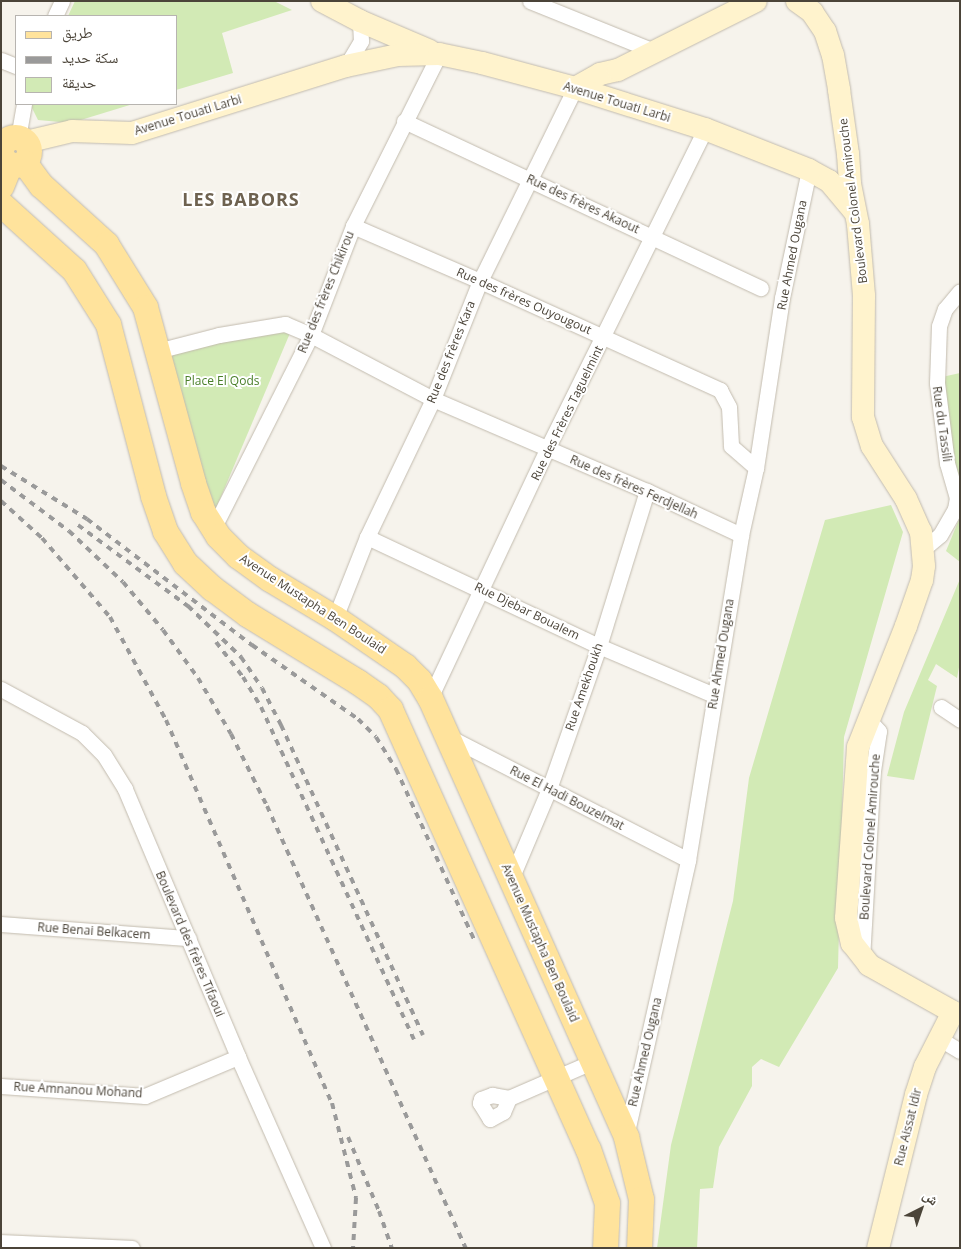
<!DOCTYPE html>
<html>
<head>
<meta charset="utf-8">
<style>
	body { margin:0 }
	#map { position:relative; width:961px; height:1249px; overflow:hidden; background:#f6f3ec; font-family:"Open Sans","Noto Naskh Arabic",sans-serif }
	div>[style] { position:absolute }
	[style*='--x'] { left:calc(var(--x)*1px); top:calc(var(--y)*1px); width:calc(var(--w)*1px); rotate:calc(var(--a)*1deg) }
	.green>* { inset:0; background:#d2eab5 }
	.roads { filter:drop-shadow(0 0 1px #c2bbae) drop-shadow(0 0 1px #c2bbae) }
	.street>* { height:15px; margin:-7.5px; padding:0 7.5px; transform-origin:7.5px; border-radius:7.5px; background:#fff }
	.secondary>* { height:22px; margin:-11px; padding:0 11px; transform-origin:11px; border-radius:11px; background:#fff3cd }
	.primary>* { height:25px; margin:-12.5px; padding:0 12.5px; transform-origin:12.5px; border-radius:12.5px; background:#ffe39c }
	.primary>.ring { margin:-12.5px; padding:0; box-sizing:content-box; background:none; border:25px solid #ffe39c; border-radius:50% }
	.rail>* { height:4px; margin-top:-2px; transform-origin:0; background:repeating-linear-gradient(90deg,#9a9a9a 0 6px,transparent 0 12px) }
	span { translate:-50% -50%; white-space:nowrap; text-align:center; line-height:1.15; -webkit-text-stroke:4px #fff; paint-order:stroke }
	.street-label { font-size:12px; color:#4b4439 }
	.park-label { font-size:12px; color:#4a7f2a }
	.district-label { font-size:18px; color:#6e6250; font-weight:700; letter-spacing:1px }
	.frame { position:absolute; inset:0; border:2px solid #4b4439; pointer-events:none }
	.legend { position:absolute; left:15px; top:15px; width:162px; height:90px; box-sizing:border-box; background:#fff; border:1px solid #b7b4b0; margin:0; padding:6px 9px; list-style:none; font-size:15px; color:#4b4439 }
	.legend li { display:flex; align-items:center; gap:10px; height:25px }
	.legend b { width:25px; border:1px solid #b7b4b0 }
	.north { position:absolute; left:896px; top:1184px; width:50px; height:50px; -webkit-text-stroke:4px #fff; paint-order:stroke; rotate:41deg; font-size:14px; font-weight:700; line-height:20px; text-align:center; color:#4b4439 }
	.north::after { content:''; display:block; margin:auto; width:18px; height:22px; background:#4b4439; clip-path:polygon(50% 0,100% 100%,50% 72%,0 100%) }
</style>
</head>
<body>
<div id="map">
	<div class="green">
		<i style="clip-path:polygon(75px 1px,274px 1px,292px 10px,222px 33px,233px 73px,176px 90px,176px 16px,68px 16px)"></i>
		<i style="clip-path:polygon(30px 104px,133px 104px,71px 123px,38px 120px)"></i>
		<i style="clip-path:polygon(293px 326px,212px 518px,166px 343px)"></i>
		<i style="clip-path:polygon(960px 373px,960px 487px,953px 464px,942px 377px)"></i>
		<i style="clip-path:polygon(891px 505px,903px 532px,844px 737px,838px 968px,779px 1067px,761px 1059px,752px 1067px,752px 1086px,719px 1147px,713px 1188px,700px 1189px,697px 1248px,657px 1248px,671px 1145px,733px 901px,749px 778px,825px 520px)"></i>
		<i style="clip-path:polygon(960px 517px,960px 562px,946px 551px)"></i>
		<i style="clip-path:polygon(960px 579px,960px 662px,957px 678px,936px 664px,928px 680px,937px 686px,914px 780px,887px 776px,904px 712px)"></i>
	</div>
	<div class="roads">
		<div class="street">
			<i style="--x:530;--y:1;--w:134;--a:22"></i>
			<i style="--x:55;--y:16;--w:17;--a:-65"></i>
			<i style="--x:1;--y:60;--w:16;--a:22"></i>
			<i style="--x:346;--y:66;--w:29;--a:-59"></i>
			<i style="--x:361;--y:41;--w:20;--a:-93"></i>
			<i style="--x:404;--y:121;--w:394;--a:25.1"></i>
			<i style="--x:18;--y:138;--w:35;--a:-80"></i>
			<i style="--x:353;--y:226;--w:138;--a:23.4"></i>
			<i style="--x:480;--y:281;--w:264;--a:24.4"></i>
			<i style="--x:720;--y:390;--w:19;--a:62"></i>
			<i style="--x:729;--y:407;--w:39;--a:87"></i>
			<i style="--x:731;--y:446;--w:33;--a:41"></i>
			<i style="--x:157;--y:351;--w:64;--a:-14.5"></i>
			<i style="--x:219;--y:335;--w:67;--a:-9.5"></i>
			<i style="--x:285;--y:324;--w:28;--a:23"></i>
			<i style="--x:311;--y:335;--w:138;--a:27.7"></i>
			<i style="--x:433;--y:399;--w:233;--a:23.3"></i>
			<i style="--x:647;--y:491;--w:104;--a:25.1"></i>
			<i style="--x:213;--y:529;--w:217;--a:-63.2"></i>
			<i style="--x:311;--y:335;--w:117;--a:-68.9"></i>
			<i style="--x:353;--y:226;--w:192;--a:-63.4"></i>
			<i style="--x:367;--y:537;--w:256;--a:25.2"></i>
			<i style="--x:599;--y:646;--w:125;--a:23.1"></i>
			<i style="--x:922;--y:550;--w:23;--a:-40"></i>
			<i style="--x:940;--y:535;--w:30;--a:-60"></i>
			<i style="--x:955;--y:509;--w:11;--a:-80"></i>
			<i style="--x:957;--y:498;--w:36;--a:-106"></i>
			<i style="--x:947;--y:463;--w:81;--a:-97.1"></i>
			<i style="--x:937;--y:383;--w:57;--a:-88"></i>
			<i style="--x:939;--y:326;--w:18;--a:-71"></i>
			<i style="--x:945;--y:309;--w:23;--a:-50"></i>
			<i style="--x:335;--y:618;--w:87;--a:-68.4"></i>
			<i style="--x:367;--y:537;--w:153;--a:-64.4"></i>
			<i style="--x:433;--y:399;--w:127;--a:-68.3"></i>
			<i style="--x:480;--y:281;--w:215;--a:-63.8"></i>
			<i style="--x:1;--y:689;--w:92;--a:28.5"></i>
			<i style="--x:82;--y:733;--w:31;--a:45"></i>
			<i style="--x:104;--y:755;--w:40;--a:58"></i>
			<i style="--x:125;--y:789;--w:291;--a:67.1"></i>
			<i style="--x:238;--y:1057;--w:209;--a:66"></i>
			<i style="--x:430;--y:698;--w:275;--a:-64.8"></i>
			<i style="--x:547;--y:449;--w:357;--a:-63.7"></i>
			<i style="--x:941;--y:707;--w:23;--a:34"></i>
			<i style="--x:447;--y:736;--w:271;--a:27.2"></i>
			<i style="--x:511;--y:879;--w:98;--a:-67.1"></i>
			<i style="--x:549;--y:789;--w:151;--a:-70.7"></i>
			<i style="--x:599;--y:646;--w:162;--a:-72.8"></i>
			<i style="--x:1;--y:924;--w:188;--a:4.3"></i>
			<i style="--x:862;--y:959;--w:188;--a:-86.7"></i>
			<i style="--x:873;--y:771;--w:40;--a:-81.5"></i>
			<i style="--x:879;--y:731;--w:16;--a:-133"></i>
			<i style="--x:940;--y:1039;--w:23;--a:31"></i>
			<i style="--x:1;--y:1086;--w:144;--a:4"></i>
			<i style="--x:145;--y:1096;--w:101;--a:-22.8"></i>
			<i style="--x:492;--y:1095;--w:17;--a:10"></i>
			<i style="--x:509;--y:1098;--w:15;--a:113"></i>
			<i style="--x:503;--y:1112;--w:15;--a:152"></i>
			<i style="--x:490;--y:1119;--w:19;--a:-122"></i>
			<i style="--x:480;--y:1103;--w:4;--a:-76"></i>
			<i style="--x:481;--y:1099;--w:12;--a:-20"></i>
			<i style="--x:509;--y:1098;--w:93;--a:-23.5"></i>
			<i style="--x:626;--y:1136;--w:283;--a:-77.3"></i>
			<i style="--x:688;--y:860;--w:329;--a:-80.7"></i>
			<i style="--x:741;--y:535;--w:69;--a:-77.4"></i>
			<i style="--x:756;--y:468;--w:172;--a:-81.3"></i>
			<i style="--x:782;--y:298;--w:131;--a:-78.1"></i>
			<i style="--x:1;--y:1242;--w:131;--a:2.6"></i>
		</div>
		<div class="secondary">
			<i style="--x:322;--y:1;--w:43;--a:27.8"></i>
			<i style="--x:360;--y:21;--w:76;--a:23.2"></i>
			<i style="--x:797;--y:1;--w:19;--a:36"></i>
			<i style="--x:812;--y:12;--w:23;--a:56"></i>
			<i style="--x:825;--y:31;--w:25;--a:72"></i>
			<i style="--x:833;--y:55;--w:36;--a:80"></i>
			<i style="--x:839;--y:90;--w:65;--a:82"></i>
			<i style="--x:848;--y:154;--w:30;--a:86"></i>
			<i style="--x:850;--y:184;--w:41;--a:78.7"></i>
			<i style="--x:858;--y:224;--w:72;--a:85.2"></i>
			<i style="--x:864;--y:296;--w:121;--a:90.5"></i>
			<i style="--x:863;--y:417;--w:30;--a:73"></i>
			<i style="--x:872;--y:446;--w:63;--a:57.3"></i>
			<i style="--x:906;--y:499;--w:36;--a:66"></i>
			<i style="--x:921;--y:532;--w:34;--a:85"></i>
			<i style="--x:924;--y:566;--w:14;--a:98"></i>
			<i style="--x:922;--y:580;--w:49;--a:109.2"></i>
			<i style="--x:906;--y:626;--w:130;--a:111.6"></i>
			<i style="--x:858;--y:747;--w:171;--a:94"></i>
			<i style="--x:846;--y:918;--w:26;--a:77"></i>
			<i style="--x:852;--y:943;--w:28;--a:52"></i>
			<i style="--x:869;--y:965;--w:96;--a:29.2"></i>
			<i style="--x:953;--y:1012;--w:62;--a:117"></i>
			<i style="--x:925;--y:1067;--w:29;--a:108"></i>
			<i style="--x:916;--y:1095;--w:158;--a:103.9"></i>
			<i style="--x:575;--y:88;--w:29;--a:-29"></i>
			<i style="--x:600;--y:74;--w:18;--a:-13"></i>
			<i style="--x:618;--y:70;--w:154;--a:-26.6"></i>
			<i style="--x:26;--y:142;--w:47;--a:-13.4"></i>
			<i style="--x:72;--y:131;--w:60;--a:1.9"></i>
			<i style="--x:132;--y:133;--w:224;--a:-17.4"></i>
			<i style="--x:346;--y:66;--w:53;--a:-11.9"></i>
			<i style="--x:398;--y:55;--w:41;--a:-1.4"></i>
			<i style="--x:439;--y:54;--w:44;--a:11.8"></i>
			<i style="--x:482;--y:63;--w:96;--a:15"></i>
			<i style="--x:575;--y:88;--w:136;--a:17.5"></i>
			<i style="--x:705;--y:129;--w:112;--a:21.5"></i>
			<i style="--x:809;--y:170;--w:23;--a:29"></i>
			<i style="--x:829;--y:181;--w:39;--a:50"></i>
		</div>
		<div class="primary">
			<i class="ring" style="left:1px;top:137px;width:3px;height:3px"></i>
			<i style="--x:24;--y:162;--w:29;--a:54"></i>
			<i style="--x:41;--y:185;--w:88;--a:42.2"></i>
			<i style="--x:106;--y:244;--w:74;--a:58.2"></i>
			<i style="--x:145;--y:307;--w:182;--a:74.7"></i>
			<i style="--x:193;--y:483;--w:31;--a:71"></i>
			<i style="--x:203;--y:512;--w:28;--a:58"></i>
			<i style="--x:218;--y:536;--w:28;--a:45"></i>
			<i style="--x:238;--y:556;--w:39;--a:36"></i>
			<i style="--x:270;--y:579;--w:76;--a:31"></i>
			<i style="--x:335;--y:618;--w:85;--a:34.4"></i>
			<i style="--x:405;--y:666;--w:20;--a:45"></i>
			<i style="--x:419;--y:680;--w:21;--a:59"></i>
			<i style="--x:430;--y:698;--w:481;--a:65.9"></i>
			<i style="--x:626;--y:1137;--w:64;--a:76.4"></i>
			<i style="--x:641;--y:1199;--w:49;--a:92.3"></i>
			<i style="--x:1;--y:186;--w:24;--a:-68"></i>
			<i style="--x:1;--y:204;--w:98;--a:42.1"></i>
			<i style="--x:74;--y:270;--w:64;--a:57.8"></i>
			<i style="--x:108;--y:324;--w:178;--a:75.3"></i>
			<i style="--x:153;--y:496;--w:37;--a:71"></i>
			<i style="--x:165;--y:531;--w:38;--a:58"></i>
			<i style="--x:185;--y:563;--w:37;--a:43"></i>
			<i style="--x:212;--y:588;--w:44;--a:36.6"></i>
			<i style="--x:247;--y:614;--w:130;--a:31.5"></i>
			<i style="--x:358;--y:682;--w:24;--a:35"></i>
			<i style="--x:378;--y:696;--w:18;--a:47"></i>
			<i style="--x:390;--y:709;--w:482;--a:65.8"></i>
			<i style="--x:588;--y:1149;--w:57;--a:70.6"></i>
			<i style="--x:607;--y:1203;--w:45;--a:92.5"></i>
		</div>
	</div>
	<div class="rail">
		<i style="--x:1;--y:466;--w:101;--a:31.6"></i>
		<i style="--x:87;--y:519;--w:208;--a:37.4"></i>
		<i style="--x:252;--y:645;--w:129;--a:34.9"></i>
		<i style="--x:358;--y:719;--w:25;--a:45"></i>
		<i style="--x:376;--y:737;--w:38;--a:58"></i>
		<i style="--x:396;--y:769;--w:187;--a:65.4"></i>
		<i style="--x:1;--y:480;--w:85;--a:36.9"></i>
		<i style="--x:69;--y:531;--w:74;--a:43.4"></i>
		<i style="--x:123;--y:582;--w:62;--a:50.2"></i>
		<i style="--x:163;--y:630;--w:59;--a:53.9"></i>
		<i style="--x:198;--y:678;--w:65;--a:59.5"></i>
		<i style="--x:231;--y:734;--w:80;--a:63.4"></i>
		<i style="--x:267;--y:806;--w:485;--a:65.8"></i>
		<i style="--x:1;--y:501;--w:55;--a:42.1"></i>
		<i style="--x:42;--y:538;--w:104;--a:49.3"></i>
		<i style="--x:110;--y:617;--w:117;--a:61.5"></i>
		<i style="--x:166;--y:720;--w:417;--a:66.6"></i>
		<i style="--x:332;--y:1103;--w:98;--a:75.8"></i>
		<i style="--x:356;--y:1198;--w:50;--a:93.4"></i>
		<i style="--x:78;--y:525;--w:137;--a:36.4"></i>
		<i style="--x:188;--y:606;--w:74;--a:43.9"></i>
		<i style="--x:241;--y:657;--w:37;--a:56"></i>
		<i style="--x:262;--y:688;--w:42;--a:62.8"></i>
		<i style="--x:281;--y:725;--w:341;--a:65.4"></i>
		<i style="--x:216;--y:642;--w:44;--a:52.4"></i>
		<i style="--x:243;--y:677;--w:35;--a:59"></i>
		<i style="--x:261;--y:707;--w:366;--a:65.3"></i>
		<i style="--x:348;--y:1137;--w:80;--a:67.3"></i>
		<i style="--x:379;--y:1211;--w:39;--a:71"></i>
	</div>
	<div class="street-label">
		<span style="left:617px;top:102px;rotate:17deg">Avenue Touati Larbi</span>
		<span style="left:188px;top:115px;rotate:-17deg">Avenue Touati Larbi</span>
		<span style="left:853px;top:201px;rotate:-97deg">Boulevard Colonel Amirouche</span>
		<span style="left:583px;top:204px;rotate:25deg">Rue des frères Akaout</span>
		<span style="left:792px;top:255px;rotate:-79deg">Rue Ahmed Ougana</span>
		<span style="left:326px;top:292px;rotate:-68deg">Rue des frères Chikirou</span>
		<span style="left:524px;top:301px;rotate:24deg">Rue des frères Ouyougout</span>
		<span style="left:451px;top:352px;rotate:-68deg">Rue des frères Kara</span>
		<span style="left:567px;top:413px;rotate:-64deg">Rue des Frères Taguelmint</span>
		<span style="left:942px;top:424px;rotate:82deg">Rue du Tassili</span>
		<span style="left:634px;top:487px;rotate:24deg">Rue des frères Ferdjellah</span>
		<span style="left:313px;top:604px;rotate:33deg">Avenue Mustapha Ben Boulaid</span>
		<span style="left:527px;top:611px;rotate:26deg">Rue Djebar Boualem</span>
		<span style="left:721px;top:654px;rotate:-81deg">Rue Ahmed Ougana</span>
		<span style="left:584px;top:687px;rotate:-71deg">Rue Amekhoukh</span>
		<span style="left:567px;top:798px;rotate:27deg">Rue El Hadi Bouzelmat</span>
		<span style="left:870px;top:837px;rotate:-86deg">Boulevard Colonel Amirouche</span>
		<span style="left:94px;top:931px;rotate:4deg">Rue Benai Belkacem</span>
		<span style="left:540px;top:943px;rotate:66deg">Avenue Mustapha Ben Boulaid</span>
		<span style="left:190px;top:944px;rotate:67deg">Boulevard des frères Tifaoui</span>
		<span style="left:645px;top:1052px;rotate:-77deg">Rue Ahmed Ougana</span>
		<span style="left:78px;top:1090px;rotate:3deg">Rue Amnanou Mohand</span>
		<span style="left:908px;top:1127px;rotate:-76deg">Rue Aissat Idir</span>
	</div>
	<div class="park-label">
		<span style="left:222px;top:381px">Place El Qods</span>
	</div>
	<div class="district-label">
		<span style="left:241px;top:199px">LES BABORS</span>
	</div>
	<div class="frame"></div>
	<ul class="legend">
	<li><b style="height:6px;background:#ffe39c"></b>طريق</li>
	<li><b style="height:6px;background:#9a9a9a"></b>سكة حديد</li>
	<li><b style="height:14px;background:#d2eab5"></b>حديقة</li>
	</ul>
	<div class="north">ش</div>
</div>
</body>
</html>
